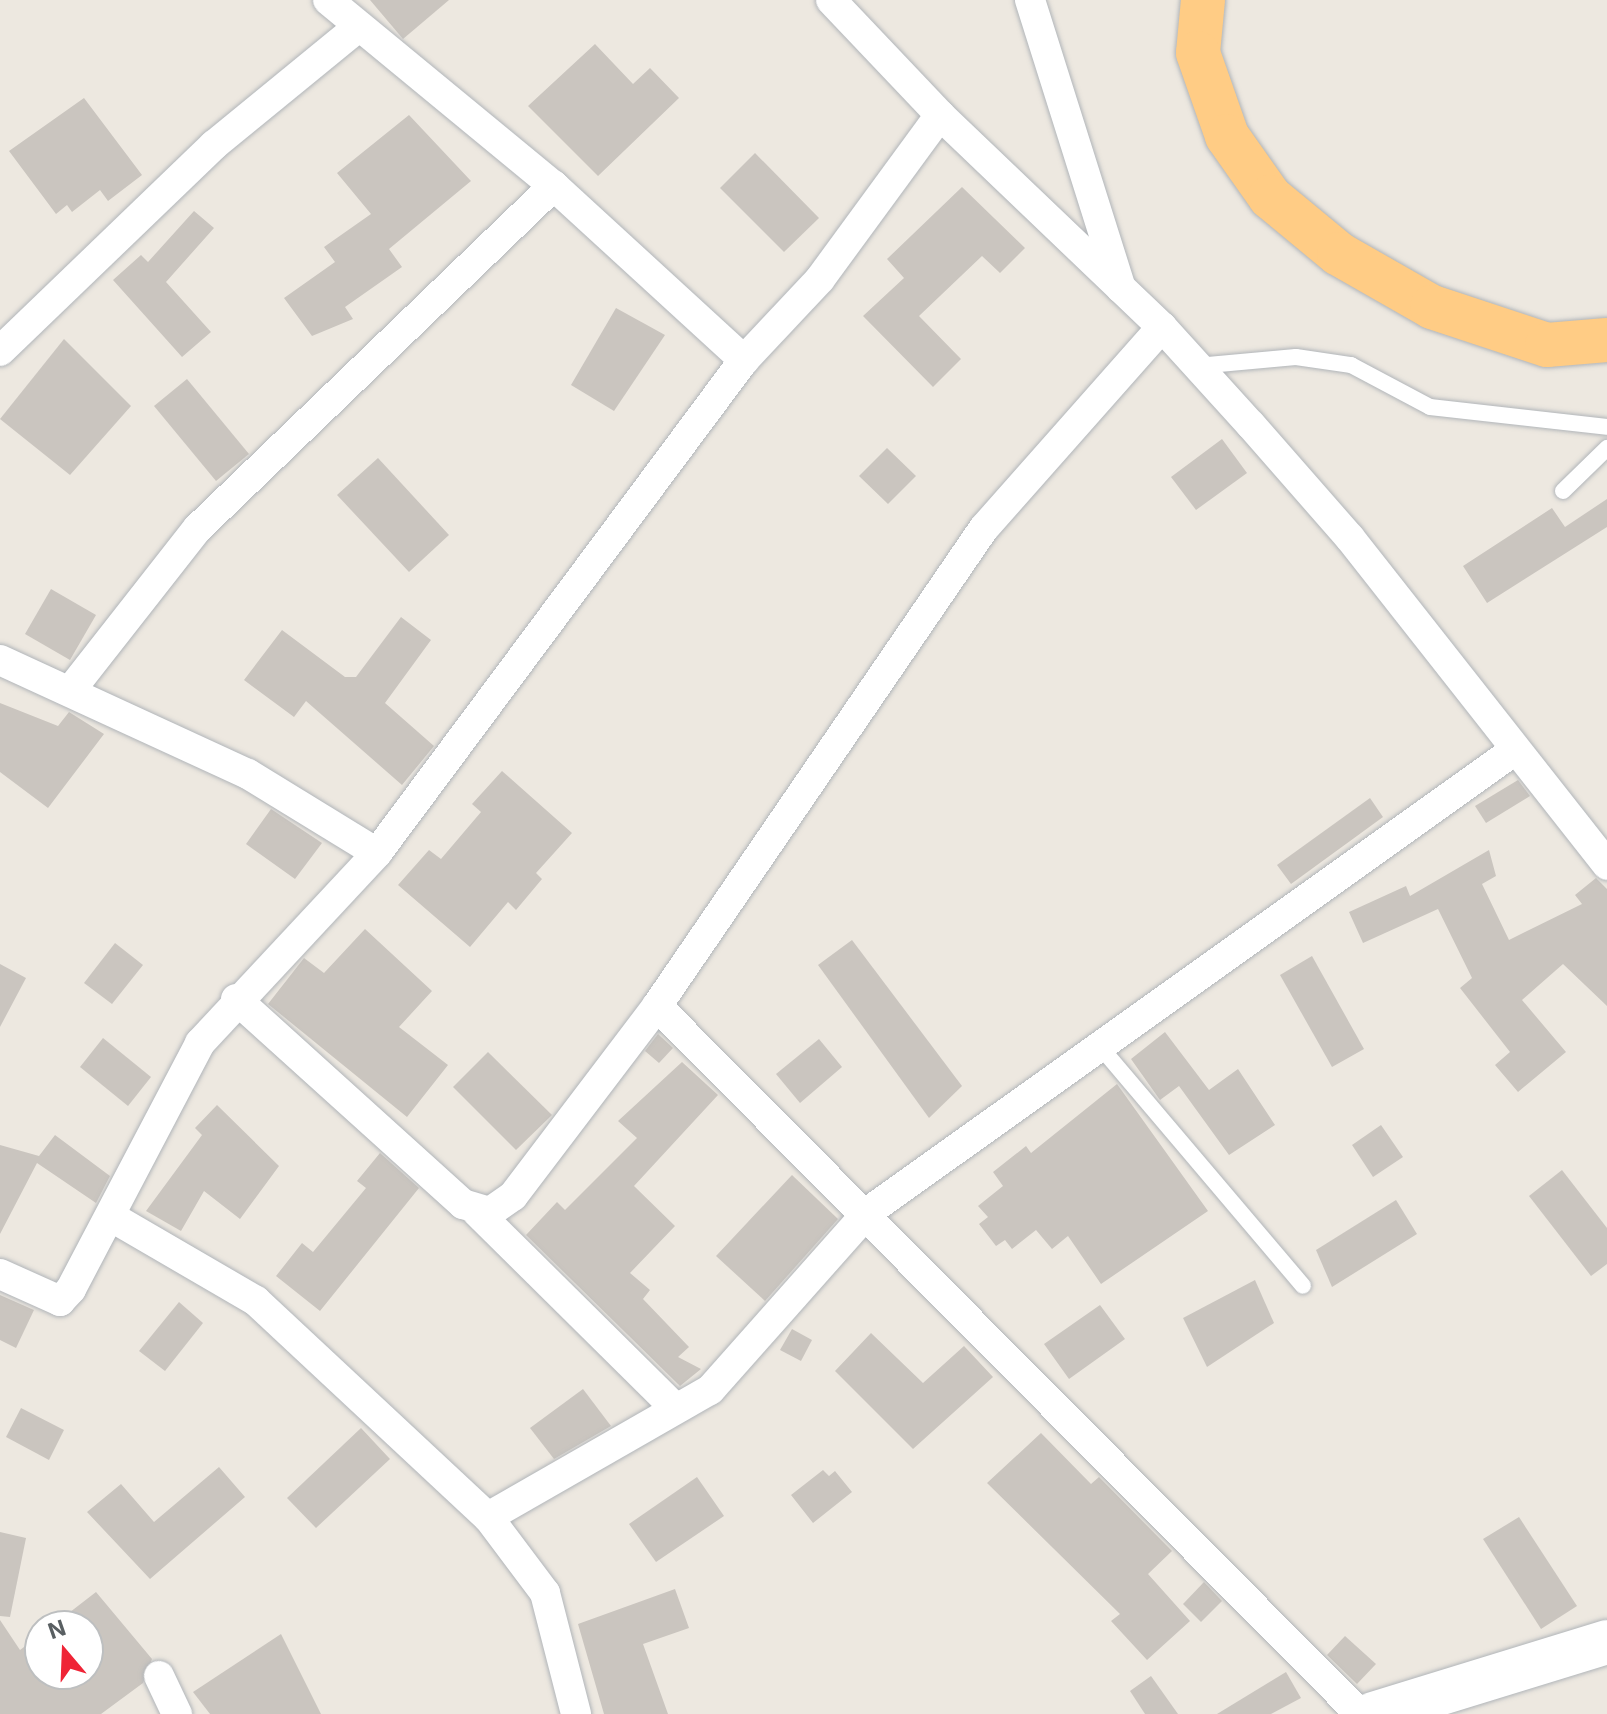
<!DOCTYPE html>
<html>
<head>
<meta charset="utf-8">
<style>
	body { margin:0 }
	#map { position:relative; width:1607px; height:1714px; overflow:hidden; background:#ede8e0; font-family:Inter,sans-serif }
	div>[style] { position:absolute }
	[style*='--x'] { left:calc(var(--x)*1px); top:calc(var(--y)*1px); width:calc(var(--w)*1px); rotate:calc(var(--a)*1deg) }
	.building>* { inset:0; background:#cac5bf }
	.roads { filter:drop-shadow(0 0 2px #b1b5b9) drop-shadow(0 0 2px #b1b5b9) }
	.lane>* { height:16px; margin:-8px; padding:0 8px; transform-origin:8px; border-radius:8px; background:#fff }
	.street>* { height:30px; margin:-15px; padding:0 15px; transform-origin:15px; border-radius:15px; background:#fff }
	.secondary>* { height:44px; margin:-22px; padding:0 22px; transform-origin:22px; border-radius:22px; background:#fff }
	.highway>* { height:44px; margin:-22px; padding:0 22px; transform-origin:22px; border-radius:22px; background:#ffcc85 }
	span { translate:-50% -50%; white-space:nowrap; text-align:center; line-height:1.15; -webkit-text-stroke:6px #fff; paint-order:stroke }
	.north { position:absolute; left:24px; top:1610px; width:80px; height:80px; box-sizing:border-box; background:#fff; border:2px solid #bdbfc0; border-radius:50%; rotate:341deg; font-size:22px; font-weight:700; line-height:32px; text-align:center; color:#595f62 }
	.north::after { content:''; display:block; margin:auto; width:28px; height:36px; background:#ef2436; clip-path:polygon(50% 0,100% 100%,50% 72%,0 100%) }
</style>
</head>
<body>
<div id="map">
	<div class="building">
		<i style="clip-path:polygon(370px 0,449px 0,403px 39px)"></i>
		<i style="clip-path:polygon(595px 44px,633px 84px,650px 68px,679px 98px,598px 176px,528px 106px)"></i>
		<i style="clip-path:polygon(84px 98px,142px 175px,108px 201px,100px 190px,72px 212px,67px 205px,56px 214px,9px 151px)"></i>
		<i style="clip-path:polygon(409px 115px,471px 181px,389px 249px,402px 267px,345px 307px,353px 319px,312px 336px,284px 298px,335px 262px,324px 247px,371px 214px,337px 173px)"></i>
		<i style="clip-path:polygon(755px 153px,819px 218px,784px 252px,720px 188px)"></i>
		<i style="clip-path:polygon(962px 187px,1025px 248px,1000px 273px,982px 256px,919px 316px,961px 359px,933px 387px,863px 316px,904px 278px,887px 259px)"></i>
		<i style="clip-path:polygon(194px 211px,214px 228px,166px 282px,211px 332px,182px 357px,113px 280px,141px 255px,148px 262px)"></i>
		<i style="clip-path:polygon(616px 308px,665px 335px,614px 411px,571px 385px)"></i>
		<i style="clip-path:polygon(64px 339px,131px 406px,70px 475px,0 419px)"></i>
		<i style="clip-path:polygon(187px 379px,249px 454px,216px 481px,154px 406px)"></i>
		<i style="clip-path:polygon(1222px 439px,1247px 473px,1196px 510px,1171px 477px)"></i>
		<i style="clip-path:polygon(887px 448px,916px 476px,888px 504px,859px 476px)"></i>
		<i style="clip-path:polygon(378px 458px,449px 535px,409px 572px,337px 495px)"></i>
		<i style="clip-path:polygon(1607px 499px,1607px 527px,1487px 603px,1463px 566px,1552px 508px,1565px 527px)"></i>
		<i style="clip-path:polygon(51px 589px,96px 615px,70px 660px,25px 634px)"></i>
		<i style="clip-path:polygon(401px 617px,431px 640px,385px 703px,434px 746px,402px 785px,306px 701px,294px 717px,244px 680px,282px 630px,345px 677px,356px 677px)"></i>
		<i style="clip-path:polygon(0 703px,58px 726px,69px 712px,104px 734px,48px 808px,0 772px)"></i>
		<i style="clip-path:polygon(502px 771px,572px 833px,536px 873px,542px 879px,516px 910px,508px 902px,470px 947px,398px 885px,429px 850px,441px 859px,481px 812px,472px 804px)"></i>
		<i style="clip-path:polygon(1518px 780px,1530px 796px,1486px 823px,1475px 806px)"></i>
		<i style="clip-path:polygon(1370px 798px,1383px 817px,1291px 884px,1277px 865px)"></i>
		<i style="clip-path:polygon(271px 809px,322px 843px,295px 879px,246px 844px)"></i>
		<i style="clip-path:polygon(1489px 850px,1496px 876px,1482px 884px,1509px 940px,1582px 904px,1575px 895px,1596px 878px,1607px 889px,1607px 1006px,1563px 964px,1522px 1000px,1566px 1052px,1518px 1092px,1495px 1065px,1510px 1052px,1460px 988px,1472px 978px,1438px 909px,1363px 943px,1349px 912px,1406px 886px,1410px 896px)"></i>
		<i style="clip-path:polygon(365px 929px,432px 991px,399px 1027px,448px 1065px,407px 1117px,268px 1004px,304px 958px,324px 973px)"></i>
		<i style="clip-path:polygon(852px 940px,962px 1086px,929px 1118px,818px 965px)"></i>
		<i style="clip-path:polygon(115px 943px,143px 965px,112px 1004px,84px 983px)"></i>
		<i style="clip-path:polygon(1312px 956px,1364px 1049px,1332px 1067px,1280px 975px)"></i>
		<i style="clip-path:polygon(0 964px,26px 978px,0 1027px)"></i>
		<i style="clip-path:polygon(1165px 1032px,1209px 1090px,1238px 1069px,1275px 1125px,1229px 1155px,1179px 1086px,1160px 1100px,1131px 1059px)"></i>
		<i style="clip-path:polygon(658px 1034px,673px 1048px,659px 1063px,645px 1051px)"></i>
		<i style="clip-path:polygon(103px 1038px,151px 1077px,128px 1106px,80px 1067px)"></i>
		<i style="clip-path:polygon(819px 1039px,842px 1067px,800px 1103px,776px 1074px)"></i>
		<i style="clip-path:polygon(488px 1052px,552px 1115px,516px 1150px,453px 1087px)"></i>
		<i style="clip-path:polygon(682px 1062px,718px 1095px,634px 1186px,675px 1226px,630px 1273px,650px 1290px,643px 1299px,689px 1347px,678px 1357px,701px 1369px,680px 1386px,526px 1235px,557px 1202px,565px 1210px,637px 1138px,618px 1121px)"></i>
		<i style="clip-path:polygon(1117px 1084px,1208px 1211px,1101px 1284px,1068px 1236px,1052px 1249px,1036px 1230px,1012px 1249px,1005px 1240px,996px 1246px,979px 1224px,988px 1217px,978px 1206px,1003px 1186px,993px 1172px,1026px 1146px,1031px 1153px)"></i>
		<i style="clip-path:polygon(217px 1105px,279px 1166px,240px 1219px,204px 1191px,181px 1231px,146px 1211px,202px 1135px,195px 1128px)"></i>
		<i style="clip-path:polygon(1381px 1125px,1403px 1157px,1373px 1177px,1352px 1145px)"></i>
		<i style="clip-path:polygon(55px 1135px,110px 1176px,96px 1203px,37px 1163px,0 1234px,0 1145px,39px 1156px)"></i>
		<i style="clip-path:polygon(380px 1153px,419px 1188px,320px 1311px,276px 1276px,302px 1243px,313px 1252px,366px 1188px,357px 1181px)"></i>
		<i style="clip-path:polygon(1562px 1170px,1607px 1228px,1607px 1264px,1591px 1276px,1529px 1196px)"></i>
		<i style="clip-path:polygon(792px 1175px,838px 1219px,765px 1301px,716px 1256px)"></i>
		<i style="clip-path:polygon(1396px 1200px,1417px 1234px,1332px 1287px,1316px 1250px)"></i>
		<i style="clip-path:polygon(1255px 1280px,1274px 1323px,1207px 1367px,1183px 1318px)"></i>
		<i style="clip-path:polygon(0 1295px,34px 1310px,16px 1348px,0 1340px)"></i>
		<i style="clip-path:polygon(179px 1302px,203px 1323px,165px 1371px,139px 1351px)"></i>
		<i style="clip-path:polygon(1100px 1305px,1125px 1339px,1069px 1379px,1044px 1344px)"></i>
		<i style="clip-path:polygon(792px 1329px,812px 1340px,801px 1361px,780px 1350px)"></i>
		<i style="clip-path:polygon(871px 1333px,923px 1383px,964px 1346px,993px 1377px,913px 1449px,835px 1371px)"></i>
		<i style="clip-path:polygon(583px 1389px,611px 1426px,554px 1459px,530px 1428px)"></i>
		<i style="clip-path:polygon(21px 1408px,64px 1430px,49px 1460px,6px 1437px)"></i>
		<i style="clip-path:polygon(361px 1428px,390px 1459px,316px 1528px,287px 1498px)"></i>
		<i style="clip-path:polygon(1041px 1433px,1091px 1484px,1099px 1477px,1172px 1551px,1148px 1574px,1190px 1621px,1147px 1660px,1111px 1621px,1120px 1614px,987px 1483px)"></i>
		<i style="clip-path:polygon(219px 1467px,245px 1497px,150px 1579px,87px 1512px,121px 1484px,154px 1522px)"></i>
		<i style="clip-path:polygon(823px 1470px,829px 1476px,835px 1471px,852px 1492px,813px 1523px,791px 1495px)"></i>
		<i style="clip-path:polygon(697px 1477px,724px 1516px,656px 1562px,629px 1524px)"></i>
		<i style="clip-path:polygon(1519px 1517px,1577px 1606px,1541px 1629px,1483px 1539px)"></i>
		<i style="clip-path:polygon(0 1532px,26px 1538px,10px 1617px,0 1616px)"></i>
		<i style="clip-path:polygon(1204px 1582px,1222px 1601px,1201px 1622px,1183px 1604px)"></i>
		<i style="clip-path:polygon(675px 1589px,689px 1628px,643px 1644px,668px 1714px,604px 1714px,578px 1624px)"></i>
		<i style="clip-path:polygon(96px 1592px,152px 1659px,143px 1683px,101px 1714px,0 1714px,0 1620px,20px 1650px,40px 1635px,40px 1674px,88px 1674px,88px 1626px,52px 1626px)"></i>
		<i style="clip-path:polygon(281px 1634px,321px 1714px,210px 1714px,193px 1692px)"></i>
		<i style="clip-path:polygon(1345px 1636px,1376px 1664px,1357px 1684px,1327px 1655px)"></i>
		<i style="clip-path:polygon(1286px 1672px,1301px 1698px,1271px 1714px,1217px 1714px)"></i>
		<i style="clip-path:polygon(1151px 1676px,1178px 1714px,1145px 1714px,1130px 1691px)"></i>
	</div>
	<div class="roads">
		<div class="lane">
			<i style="--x:1197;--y:366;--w:99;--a:-5.2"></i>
			<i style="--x:1296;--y:357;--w:56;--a:8.3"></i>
			<i style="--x:1351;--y:365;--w:89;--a:28"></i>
			<i style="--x:1430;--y:407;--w:178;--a:6.4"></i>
			<i style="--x:1563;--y:491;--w:62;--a:-44.3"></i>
			<i style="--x:1103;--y:1050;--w:309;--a:49.7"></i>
		</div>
		<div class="street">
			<i style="--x:328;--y:0;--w:293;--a:39.5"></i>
			<i style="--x:554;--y:186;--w:258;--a:42.5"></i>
			<i style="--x:831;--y:0;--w:158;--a:46.5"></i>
			<i style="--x:940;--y:115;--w:307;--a:43.7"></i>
			<i style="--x:1162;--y:327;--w:132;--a:47.8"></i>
			<i style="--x:1251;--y:425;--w:150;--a:48.8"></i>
			<i style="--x:1350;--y:538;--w:416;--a:51.8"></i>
			<i style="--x:1030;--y:0;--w:302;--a:72.5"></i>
			<i style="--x:1162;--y:327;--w:268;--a:131.5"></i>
			<i style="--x:984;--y:528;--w:579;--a:124.38"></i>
			<i style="--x:657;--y:1006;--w:998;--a:45.2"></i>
			<i style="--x:0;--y:351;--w:297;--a:-43.9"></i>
			<i style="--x:214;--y:145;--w:185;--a:-39.3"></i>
			<i style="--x:0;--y:660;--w:273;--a:24.7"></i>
			<i style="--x:248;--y:774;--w:151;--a:31.5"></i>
			<i style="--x:377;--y:853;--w:615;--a:-53.34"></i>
			<i style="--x:744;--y:360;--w:111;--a:-46.8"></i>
			<i style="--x:820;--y:279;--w:203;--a:-53.8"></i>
			<i style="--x:70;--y:691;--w:207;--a:-51.9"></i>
			<i style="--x:198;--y:528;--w:494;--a:-43.9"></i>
			<i style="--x:236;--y:999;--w:306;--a:42.1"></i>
			<i style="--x:463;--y:1204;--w:28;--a:17"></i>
			<i style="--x:490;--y:1212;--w:28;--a:-35"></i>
			<i style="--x:513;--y:1196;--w:238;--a:-52.8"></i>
			<i style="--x:477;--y:1212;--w:276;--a:44.7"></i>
			<i style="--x:110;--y:1216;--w:169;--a:30.2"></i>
			<i style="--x:256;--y:1301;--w:317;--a:43"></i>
			<i style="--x:488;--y:1517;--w:95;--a:53.1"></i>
			<i style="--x:545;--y:1593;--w:125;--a:75.6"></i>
			<i style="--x:0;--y:1274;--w:66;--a:24.2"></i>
			<i style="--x:60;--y:1301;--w:16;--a:-47"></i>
			<i style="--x:71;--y:1289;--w:278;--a:-62.3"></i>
			<i style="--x:200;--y:1043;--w:260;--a:-47"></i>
			<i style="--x:488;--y:1517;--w:256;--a:-29.8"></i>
			<i style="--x:710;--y:1390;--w:238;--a:-48.4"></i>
			<i style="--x:868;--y:1212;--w:795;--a:-35.53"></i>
			<i style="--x:159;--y:1676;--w:42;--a:64.7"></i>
		</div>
		<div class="secondary">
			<i style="--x:1373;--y:1714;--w:245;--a:-17.1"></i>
		</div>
		<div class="highway">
			<i style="--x:1203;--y:0;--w:53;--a:95.4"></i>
			<i style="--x:1198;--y:53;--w:88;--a:70.7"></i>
			<i style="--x:1227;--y:136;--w:75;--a:54.8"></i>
			<i style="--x:1270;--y:197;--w:89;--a:39.6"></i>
			<i style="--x:1339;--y:254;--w:107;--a:29.7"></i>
			<i style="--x:1432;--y:307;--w:121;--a:18.3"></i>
			<i style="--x:1547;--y:345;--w:60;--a:-4.8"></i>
		</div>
	</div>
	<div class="north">N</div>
</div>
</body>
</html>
